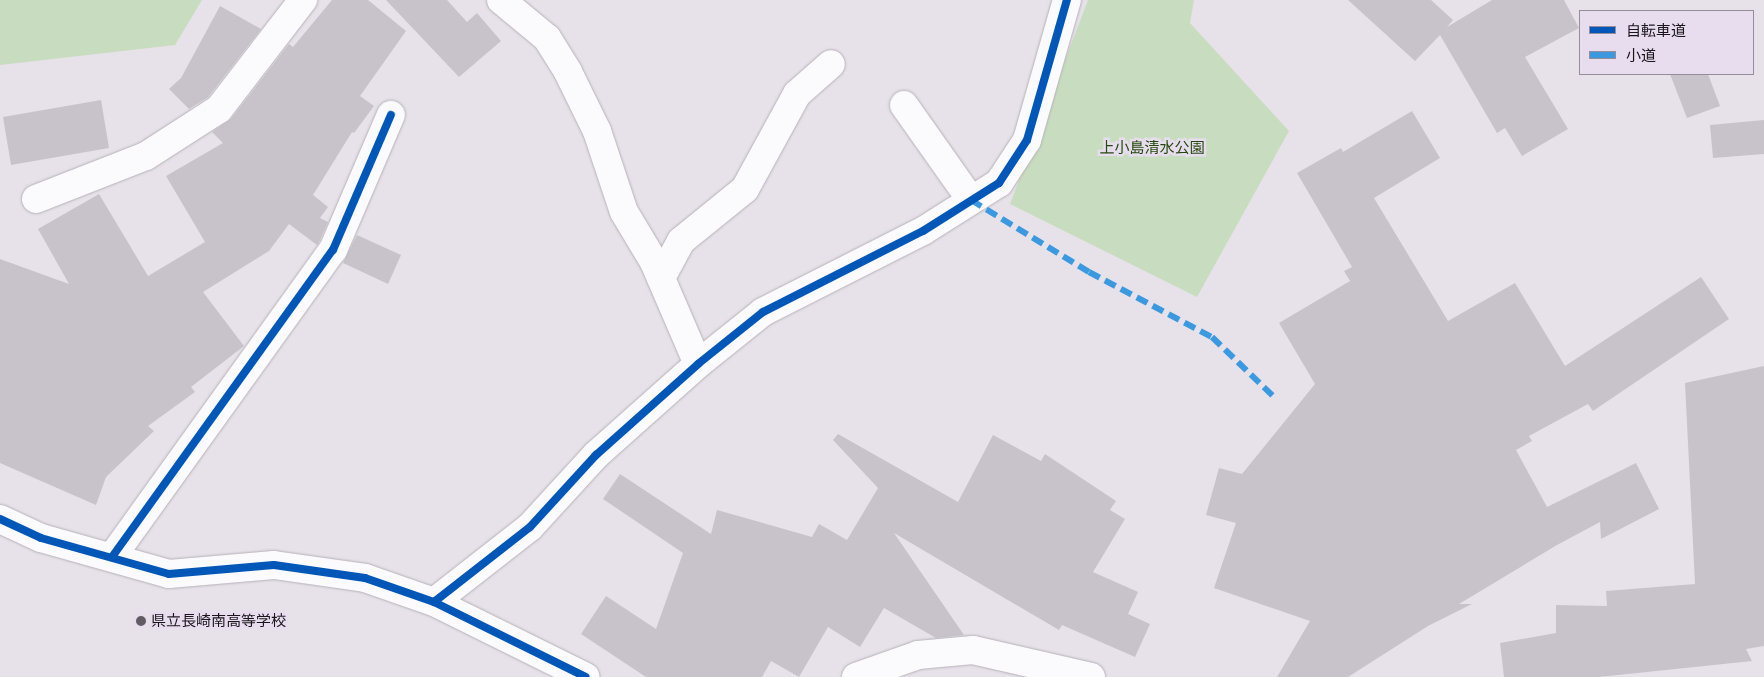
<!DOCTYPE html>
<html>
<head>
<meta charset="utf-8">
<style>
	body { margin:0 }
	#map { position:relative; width:1764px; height:677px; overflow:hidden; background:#e7e1ea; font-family:Barlow,"Noto Sans JP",sans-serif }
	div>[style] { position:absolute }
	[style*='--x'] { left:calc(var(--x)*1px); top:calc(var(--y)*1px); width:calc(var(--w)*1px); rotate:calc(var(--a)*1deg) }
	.green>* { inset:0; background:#c8ddbf }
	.building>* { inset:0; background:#c8c3ca }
	.roads { filter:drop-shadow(0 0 1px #b6b1b8) drop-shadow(0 0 1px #b6b1b8) }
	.minor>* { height:28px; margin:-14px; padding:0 14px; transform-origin:14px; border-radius:14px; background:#fbfafc }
	.quiet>* { height:6px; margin-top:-3px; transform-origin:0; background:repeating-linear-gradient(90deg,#3b9adf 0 12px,transparent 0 18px) }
	.cycleway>* { height:8px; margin:-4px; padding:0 4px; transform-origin:4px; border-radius:4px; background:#0057b8 }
	.dots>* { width:14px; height:14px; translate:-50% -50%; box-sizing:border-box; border:2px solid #e8ddee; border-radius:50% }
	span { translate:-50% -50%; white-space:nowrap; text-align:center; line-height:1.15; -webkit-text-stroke:5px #e8ddee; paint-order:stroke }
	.park-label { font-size:15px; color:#22490b }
	.poi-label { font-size:15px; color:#19151b }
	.left { translate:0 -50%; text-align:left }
	.legend { position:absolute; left:1579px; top:10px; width:175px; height:65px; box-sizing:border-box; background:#e8ddee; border:1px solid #958d9a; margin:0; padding:6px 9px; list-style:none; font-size:15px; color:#19151b }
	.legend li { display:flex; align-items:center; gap:10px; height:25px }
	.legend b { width:25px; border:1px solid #958d9a }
</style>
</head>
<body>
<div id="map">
	<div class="green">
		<i style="clip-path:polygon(0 0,202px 0,175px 45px,0 65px)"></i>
		<i style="clip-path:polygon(1088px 0,1194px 0,1190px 23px,1289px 131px,1197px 297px,1010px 204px)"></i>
	</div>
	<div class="building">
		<i style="clip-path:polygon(332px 0,368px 0,406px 31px,360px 96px,374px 106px,354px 133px,352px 132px,313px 195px,328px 207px,320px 218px,328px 222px,319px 242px,317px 245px,289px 224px,269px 251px,203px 292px,244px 346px,191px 387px,195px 392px,148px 426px,154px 431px,106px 477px,96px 505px,0 463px,0 259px,69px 284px,38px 229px,99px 194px,148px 276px,205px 242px,166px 176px,223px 143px,212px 132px,231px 119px,289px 44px,293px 47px)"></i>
		<i style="clip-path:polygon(386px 0,447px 0,467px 22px,477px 13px,501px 41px,459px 77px)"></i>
		<i style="clip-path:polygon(1348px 0,1431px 0,1453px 20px,1447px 27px,1492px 0,1564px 0,1579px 28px,1525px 57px,1568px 129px,1522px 156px,1505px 128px,1497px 133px,1440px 35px,1415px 61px)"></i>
		<i style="clip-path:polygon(220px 6px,261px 29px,208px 97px,189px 109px,169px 89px,181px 78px)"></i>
		<i style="clip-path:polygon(1670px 74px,1708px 74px,1720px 106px,1687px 118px)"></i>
		<i style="clip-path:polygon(101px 100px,109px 148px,11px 165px,3px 117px)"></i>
		<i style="clip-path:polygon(1412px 111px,1440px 158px,1374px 198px,1448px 321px,1515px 283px,1565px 366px,1701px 277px,1729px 319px,1593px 411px,1588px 404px,1529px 436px,1532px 441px,1516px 450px,1547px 507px,1636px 463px,1659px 509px,1601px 539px,1600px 522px,1557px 545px,1459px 604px,1472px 604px,1428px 626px,1348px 677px,1277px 677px,1310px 621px,1214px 588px,1236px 523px,1206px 515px,1219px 468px,1242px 474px,1315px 384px,1279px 323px,1350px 281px,1344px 271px,1352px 267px,1297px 173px,1341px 148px,1343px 152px)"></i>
		<i style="clip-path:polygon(1764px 120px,1764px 154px,1713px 158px,1710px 125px)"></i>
		<i style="clip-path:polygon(357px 235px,401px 255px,388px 284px,343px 263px)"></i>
		<i style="clip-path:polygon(1764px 366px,1764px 646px,1746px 649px,1752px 661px,1599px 677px,1504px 677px,1500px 643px,1556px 633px,1556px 605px,1607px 606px,1606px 591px,1695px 584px,1685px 383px)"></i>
		<i style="clip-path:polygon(838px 434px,958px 502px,993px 435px,1041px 461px,1045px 454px,1116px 501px,1110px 510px,1125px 519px,1093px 572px,1138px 592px,1128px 614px,1150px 624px,1135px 657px,1062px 625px,1059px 630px,894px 533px,964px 635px,936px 638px,884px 608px,860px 647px,828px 627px,799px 677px,771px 661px,762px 677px,646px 677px,581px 634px,606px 596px,656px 629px,683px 553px,603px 499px,620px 474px,711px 534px,717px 510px,812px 537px,819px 524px,847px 540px,878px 488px,833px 440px)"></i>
	</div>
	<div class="roads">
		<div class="minor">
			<i style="--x:501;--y:0;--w:60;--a:39.6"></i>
			<i style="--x:547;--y:38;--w:40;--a:58"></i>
			<i style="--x:568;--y:72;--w:66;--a:63.8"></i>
			<i style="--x:597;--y:131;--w:85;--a:71.6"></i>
			<i style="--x:624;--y:212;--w:58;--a:59"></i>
			<i style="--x:654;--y:262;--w:111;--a:66.7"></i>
			<i style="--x:904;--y:105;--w:116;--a:54.8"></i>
			<i style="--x:36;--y:199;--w:118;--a:-21.4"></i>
			<i style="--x:146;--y:156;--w:87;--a:-32.8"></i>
			<i style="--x:219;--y:109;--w:138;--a:-52.4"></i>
			<i style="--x:661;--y:278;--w:42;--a:-61.6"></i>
			<i style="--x:681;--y:241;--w:82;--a:-39.1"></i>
			<i style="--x:745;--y:189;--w:108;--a:-61.3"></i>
			<i style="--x:797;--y:94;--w:45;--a:-41.4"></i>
			<i style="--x:0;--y:519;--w:45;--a:24.9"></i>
			<i style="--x:41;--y:538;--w:133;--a:15.7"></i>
			<i style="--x:169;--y:574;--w:105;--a:-4.9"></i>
			<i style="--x:274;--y:565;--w:92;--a:8.1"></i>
			<i style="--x:365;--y:578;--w:73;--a:19.2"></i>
			<i style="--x:434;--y:602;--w:169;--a:26.3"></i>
			<i style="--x:112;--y:557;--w:378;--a:-54.3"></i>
			<i style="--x:333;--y:250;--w:147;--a:-66.8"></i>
			<i style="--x:434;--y:602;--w:122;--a:-38"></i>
			<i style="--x:530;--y:527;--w:98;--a:-47.5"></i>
			<i style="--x:596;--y:455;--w:137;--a:-41.7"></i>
			<i style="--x:698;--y:364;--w:83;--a:-38.7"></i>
			<i style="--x:763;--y:312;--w:179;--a:-26.9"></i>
			<i style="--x:923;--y:231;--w:90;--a:-32.3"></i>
			<i style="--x:999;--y:183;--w:51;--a:-56.9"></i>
			<i style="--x:1027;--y:140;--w:146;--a:-74.1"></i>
			<i style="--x:856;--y:677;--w:66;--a:-19.5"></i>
			<i style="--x:918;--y:655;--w:55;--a:-5.2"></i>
			<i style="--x:973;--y:650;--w:121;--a:12.9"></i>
		</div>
	</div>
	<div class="quiet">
		<i style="--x:971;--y:200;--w:138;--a:31.4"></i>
		<i style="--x:1089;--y:272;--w:139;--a:27.9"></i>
		<i style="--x:1212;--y:337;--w:85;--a:44"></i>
	</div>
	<div class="cycleway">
		<i style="--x:0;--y:519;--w:45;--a:24.9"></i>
		<i style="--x:41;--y:538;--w:133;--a:15.7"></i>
		<i style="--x:169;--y:574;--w:105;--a:-4.9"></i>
		<i style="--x:274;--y:565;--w:92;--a:8.1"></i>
		<i style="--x:365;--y:578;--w:73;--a:19.2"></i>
		<i style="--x:434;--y:602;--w:169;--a:26.3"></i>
		<i style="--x:112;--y:557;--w:378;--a:-54.3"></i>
		<i style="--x:333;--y:250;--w:147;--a:-66.8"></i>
		<i style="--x:434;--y:602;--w:122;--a:-38"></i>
		<i style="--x:530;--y:527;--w:98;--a:-47.5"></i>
		<i style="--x:596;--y:455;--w:137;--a:-41.7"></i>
		<i style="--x:698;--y:364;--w:83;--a:-38.7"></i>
		<i style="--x:763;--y:312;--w:179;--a:-26.9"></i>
		<i style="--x:923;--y:231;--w:90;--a:-32.3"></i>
		<i style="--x:999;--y:183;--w:51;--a:-56.9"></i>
		<i style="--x:1027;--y:140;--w:146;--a:-74.1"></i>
	</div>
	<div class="dots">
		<i style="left:141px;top:621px;background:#615c63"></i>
	</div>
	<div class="park-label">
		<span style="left:1152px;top:148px">上小島清水公園</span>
	</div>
	<div class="poi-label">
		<span class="left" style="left:151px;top:621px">県立長崎南高等学校</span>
	</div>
	<ul class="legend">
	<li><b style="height:6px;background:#0057b8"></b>自転車道</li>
	<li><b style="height:6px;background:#3b9adf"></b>小道</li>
	</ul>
</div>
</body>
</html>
